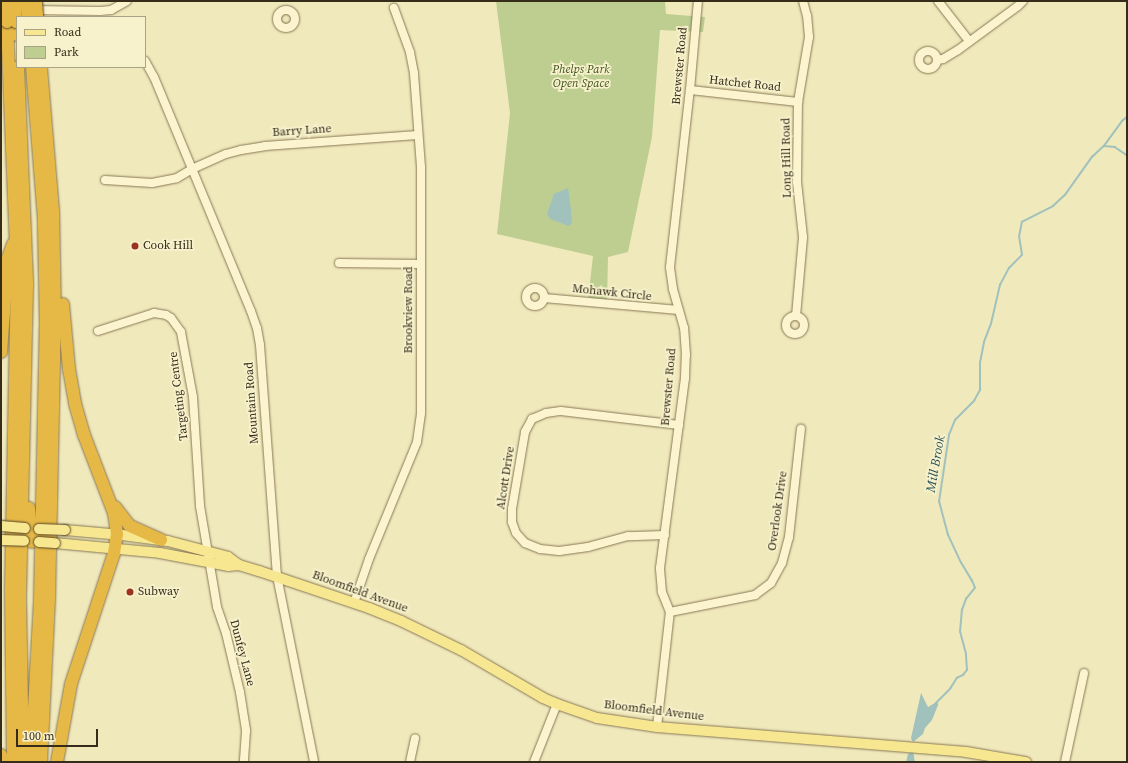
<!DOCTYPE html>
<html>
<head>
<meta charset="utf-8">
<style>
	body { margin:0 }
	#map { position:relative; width:1128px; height:763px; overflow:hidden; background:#f0e9bc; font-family:"Source Serif 4",serif }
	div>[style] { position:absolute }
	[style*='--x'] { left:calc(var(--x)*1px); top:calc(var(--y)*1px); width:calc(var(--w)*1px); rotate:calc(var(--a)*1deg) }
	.green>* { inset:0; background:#bdce90 }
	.water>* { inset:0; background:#a0c1bc }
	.stream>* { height:1.5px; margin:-0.75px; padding:0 0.75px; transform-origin:0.75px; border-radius:0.75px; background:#a0c1bc }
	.roads { filter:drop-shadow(0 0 1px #887855) drop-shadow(0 0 1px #887855) }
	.minor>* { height:8px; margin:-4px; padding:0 4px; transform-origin:4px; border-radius:4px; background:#fbf4cf }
	.minor>.ring { margin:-4px; padding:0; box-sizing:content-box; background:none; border:8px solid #fbf4cf; border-radius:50% }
	.major>* { height:10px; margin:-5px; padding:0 5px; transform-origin:5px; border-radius:5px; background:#f7e790 }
	.highway>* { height:12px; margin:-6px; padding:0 6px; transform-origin:6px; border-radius:6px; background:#e6b946 }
	.bridges { filter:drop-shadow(0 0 1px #55452a) drop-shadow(0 0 1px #55452a) }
	.major-bridge>* { height:10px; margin:-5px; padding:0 5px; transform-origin:5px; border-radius:5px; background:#f7e790 }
	.highway-bridge>* { height:12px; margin:-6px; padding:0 6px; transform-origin:6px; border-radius:6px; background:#e6b946 }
	.dots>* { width:11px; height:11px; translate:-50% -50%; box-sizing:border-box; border:2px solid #f7f1cc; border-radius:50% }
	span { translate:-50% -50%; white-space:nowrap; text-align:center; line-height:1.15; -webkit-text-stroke:3.5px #f7f1cc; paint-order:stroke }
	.street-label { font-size:12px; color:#362c1a }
	.park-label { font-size:12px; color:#3f5420; font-style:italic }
	.poi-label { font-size:12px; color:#362c1a }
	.left { translate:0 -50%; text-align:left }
	.water-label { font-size:13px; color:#295357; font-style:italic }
	.frame { position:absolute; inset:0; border:2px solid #362c1a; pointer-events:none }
	.legend { position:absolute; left:16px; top:16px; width:130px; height:52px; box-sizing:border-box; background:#f7f1cc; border:1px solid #aaa285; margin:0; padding:5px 7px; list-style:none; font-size:12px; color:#362c1a }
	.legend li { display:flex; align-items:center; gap:8px; height:20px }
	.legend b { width:20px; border:1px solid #aaa285 }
	.scale { position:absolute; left:16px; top:729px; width:82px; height:18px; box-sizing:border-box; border:2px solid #362c1a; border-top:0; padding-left:5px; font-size:12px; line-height:14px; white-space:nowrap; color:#362c1a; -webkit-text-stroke:3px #f7f1cc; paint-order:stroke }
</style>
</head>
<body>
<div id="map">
	<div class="green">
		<i style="clip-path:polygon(496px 1px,665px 1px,666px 14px,705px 17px,703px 32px,660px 30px,652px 137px,628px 252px,608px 257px,607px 302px,588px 300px,593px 256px,497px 234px,510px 113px)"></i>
	</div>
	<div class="water">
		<i style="clip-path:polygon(568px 188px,571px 210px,572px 223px,569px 226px,550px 219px,547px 214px,554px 194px)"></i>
		<i style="clip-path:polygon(921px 693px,928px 707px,935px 703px,938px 703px,938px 705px,932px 720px,925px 728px,923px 734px,913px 742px,911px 738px)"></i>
		<i style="clip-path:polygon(913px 752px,915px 762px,906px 762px,908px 754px)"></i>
	</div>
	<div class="stream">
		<i style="--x:1104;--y:146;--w:11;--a:5"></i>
		<i style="--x:1115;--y:147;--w:14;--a:34"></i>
		<i style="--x:935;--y:704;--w:21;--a:-45"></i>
		<i style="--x:950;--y:689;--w:13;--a:-58"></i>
		<i style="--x:957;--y:678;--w:7;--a:-27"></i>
		<i style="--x:963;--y:675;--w:6;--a:-51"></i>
		<i style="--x:967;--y:670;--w:16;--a:-94"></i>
		<i style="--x:966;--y:654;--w:23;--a:-105"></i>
		<i style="--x:960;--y:632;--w:22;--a:-85"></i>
		<i style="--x:962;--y:610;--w:12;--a:-70"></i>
		<i style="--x:966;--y:599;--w:14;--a:-51"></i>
		<i style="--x:975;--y:588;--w:8;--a:-113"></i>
		<i style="--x:972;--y:581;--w:21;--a:-121"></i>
		<i style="--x:961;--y:563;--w:31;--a:-115"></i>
		<i style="--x:948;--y:535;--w:34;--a:-105"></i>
		<i style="--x:939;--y:502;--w:68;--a:-81.5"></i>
		<i style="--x:949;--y:435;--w:16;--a:-68"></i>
		<i style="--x:955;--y:420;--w:27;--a:-45"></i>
		<i style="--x:974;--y:401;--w:13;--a:-61"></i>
		<i style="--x:980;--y:390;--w:27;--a:-90"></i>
		<i style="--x:980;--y:363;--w:21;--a:-79"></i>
		<i style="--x:984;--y:342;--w:19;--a:-69"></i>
		<i style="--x:991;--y:324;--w:40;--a:-77"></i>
		<i style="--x:1000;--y:285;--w:19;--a:-62"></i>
		<i style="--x:1009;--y:268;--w:18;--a:-45"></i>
		<i style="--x:1022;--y:255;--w:18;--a:-99"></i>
		<i style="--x:1019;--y:237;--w:15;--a:-79"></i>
		<i style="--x:1022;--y:222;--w:35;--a:-27"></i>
		<i style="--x:1053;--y:206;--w:16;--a:-43"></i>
		<i style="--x:1065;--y:195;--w:47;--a:-54.6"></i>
		<i style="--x:1092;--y:157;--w:16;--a:-43"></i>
		<i style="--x:1104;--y:146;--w:31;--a:-54"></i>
		<i style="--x:1122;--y:121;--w:6;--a:-39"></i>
	</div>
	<div class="roads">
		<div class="minor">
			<i style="--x:938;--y:1;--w:51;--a:52.2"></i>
			<i class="ring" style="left:277px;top:10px;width:10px;height:10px"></i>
			<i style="--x:32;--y:10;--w:68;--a:0.8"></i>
			<i style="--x:100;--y:11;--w:11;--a:-5"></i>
			<i style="--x:111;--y:10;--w:18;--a:-29"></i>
			<i class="ring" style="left:919px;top:51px;width:10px;height:10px"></i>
			<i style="--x:937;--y:60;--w:6;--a:-9"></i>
			<i style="--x:943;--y:59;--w:17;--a:-31"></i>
			<i style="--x:958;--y:50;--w:74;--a:-36.3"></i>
			<i style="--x:1018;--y:6;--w:7;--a:-45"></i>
			<i style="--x:145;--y:61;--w:18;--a:61"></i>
			<i style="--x:154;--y:77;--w:253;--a:67.5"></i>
			<i style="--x:251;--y:311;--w:18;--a:71"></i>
			<i style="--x:257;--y:328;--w:17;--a:80"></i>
			<i style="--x:260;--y:345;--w:232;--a:85.8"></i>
			<i style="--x:277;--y:576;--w:190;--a:78.7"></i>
			<i style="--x:690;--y:90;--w:109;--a:6.3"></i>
			<i style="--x:105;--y:180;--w:47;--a:3.7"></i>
			<i style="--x:152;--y:183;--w:25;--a:-11"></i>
			<i style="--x:177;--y:178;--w:17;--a:-31"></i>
			<i style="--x:192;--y:169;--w:37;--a:-24"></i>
			<i style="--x:226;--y:154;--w:16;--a:-15"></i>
			<i style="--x:241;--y:150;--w:24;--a:-9"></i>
			<i style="--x:265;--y:146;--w:153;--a:-4.1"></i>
			<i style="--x:339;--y:263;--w:82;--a:0.7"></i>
			<i class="ring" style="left:526px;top:288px;width:10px;height:10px"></i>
			<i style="--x:544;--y:298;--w:135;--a:5.1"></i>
			<i class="ring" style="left:786px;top:316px;width:10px;height:10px"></i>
			<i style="--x:796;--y:316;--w:79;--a:-84.9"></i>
			<i style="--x:803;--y:237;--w:55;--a:-96.2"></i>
			<i style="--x:797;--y:182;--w:80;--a:-89.3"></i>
			<i style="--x:798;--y:102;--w:66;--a:-80.4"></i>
			<i style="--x:809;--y:37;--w:21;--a:-95"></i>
			<i style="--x:807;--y:16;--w:16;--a:-105"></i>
			<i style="--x:98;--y:331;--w:59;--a:-17.8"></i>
			<i style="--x:154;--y:313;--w:12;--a:9"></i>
			<i style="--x:166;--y:315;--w:6;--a:31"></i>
			<i style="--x:171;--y:318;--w:17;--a:54"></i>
			<i style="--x:181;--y:332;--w:66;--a:79.5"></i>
			<i style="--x:193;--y:397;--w:109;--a:86.3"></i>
			<i style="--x:200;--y:506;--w:102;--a:80.4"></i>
			<i style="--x:217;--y:607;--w:28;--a:71"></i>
			<i style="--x:226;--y:633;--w:61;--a:76.7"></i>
			<i style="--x:240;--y:692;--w:39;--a:81"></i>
			<i style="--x:246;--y:731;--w:31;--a:94"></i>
			<i style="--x:665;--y:535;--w:37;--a:178"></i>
			<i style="--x:628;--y:536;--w:41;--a:164.6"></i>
			<i style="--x:588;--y:547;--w:29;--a:172"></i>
			<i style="--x:559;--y:551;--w:19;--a:-174"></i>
			<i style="--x:540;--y:549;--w:16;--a:-158"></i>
			<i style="--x:525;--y:543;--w:13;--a:-132"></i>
			<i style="--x:516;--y:533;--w:12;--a:-110"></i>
			<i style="--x:512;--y:522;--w:13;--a:-90"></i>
			<i style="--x:512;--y:509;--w:78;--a:-80.4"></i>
			<i style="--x:525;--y:432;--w:15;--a:-62"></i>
			<i style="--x:532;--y:419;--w:15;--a:-23"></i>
			<i style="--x:546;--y:413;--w:15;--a:-8"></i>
			<i style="--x:561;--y:411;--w:119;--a:6.8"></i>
			<i style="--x:354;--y:603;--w:46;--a:-71.2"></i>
			<i style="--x:369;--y:559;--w:126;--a:-67.7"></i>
			<i style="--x:417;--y:442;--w:29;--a:-82"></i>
			<i style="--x:421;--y:413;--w:246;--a:-90"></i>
			<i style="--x:421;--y:167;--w:94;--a:-94.3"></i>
			<i style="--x:414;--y:73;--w:21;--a:-101"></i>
			<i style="--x:410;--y:52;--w:47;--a:-110"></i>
			<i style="--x:670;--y:612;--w:87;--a:-11.3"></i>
			<i style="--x:755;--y:595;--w:20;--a:-37"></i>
			<i style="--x:771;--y:583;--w:23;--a:-61"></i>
			<i style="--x:782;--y:563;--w:27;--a:-75"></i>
			<i style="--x:789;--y:537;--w:109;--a:-83.7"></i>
			<i style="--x:657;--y:727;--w:116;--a:-83.6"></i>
			<i style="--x:670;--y:612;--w:22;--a:-112"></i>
			<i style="--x:662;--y:592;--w:24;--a:-95"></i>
			<i style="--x:660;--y:568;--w:192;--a:-82.5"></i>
			<i style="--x:685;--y:378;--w:23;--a:-88"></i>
			<i style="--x:686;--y:355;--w:27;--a:-94"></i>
			<i style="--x:684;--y:328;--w:41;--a:-105.8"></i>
			<i style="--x:673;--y:289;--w:22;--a:-98"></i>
			<i style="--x:670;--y:267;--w:178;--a:-83.6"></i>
			<i style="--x:690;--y:90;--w:89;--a:-84.9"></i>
			<i style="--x:410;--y:762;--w:24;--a:-78"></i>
			<i style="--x:534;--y:762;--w:62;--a:-68.4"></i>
			<i style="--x:1065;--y:762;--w:91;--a:-77.9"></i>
		</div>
		<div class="major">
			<i style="--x:65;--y:530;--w:57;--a:5"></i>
			<i style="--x:122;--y:535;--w:46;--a:7.4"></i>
			<i style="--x:168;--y:541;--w:62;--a:14.9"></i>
			<i style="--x:228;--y:557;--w:14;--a:36"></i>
			<i style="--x:55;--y:543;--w:105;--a:5.4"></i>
			<i style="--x:160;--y:553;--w:69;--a:10.8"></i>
			<i style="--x:228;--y:566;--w:11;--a:-5"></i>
			<i style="--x:239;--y:565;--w:21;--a:17"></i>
			<i style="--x:259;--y:571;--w:116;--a:18.6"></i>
			<i style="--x:369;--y:608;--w:35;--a:22"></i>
			<i style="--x:401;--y:621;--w:67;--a:25.8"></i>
			<i style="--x:461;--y:650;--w:95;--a:30.3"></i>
			<i style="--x:543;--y:698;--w:15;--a:23"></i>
			<i style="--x:557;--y:704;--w:42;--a:19.3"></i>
			<i style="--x:597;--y:718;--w:61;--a:8.5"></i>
			<i style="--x:657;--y:727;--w:310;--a:4.6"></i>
			<i style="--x:966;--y:752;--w:61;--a:9.5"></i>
		</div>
		<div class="highway">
			<i style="--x:7;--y:22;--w:254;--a:87.7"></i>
			<i style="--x:17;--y:276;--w:316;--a:91.1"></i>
			<i style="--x:11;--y:592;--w:170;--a:89.3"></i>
			<i style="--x:16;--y:22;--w:13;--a:86"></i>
			<i style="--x:18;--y:67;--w:218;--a:87.6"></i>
			<i style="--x:27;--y:285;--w:317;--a:91.3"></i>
			<i style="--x:20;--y:602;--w:160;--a:88.9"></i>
			<i style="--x:1;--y:352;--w:94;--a:-85.7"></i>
			<i style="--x:8;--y:258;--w:15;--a:-70"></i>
			<i style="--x:115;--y:507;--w:24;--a:52"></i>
			<i style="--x:130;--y:526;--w:34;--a:24"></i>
			<i style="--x:29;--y:508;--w:34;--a:85"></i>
			<i style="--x:1;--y:755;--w:7;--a:90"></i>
			<i style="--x:31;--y:762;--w:159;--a:-86.8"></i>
			<i style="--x:40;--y:603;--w:275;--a:-88.8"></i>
			<i style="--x:46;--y:328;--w:109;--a:-91.1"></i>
			<i style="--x:44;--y:219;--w:152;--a:-94.5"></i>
			<i style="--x:41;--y:762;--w:163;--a:-87.2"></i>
			<i style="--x:49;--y:599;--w:285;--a:-88.8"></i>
			<i style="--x:55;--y:314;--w:103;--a:-91.1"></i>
			<i style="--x:53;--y:211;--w:144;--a:-94.8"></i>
			<i style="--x:57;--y:762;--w:79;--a:-79.8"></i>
			<i style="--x:71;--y:684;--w:138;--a:-71.8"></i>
			<i style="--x:114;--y:553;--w:19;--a:-81"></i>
			<i style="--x:117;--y:534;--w:21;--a:-98"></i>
			<i style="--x:114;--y:513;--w:84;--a:-111"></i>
			<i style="--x:84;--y:435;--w:33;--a:-106"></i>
			<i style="--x:75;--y:403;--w:35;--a:-100"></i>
			<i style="--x:69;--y:369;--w:65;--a:-95.3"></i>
		</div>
	</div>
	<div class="bridges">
		<div class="major-bridge">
			<i style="--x:1;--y:526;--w:24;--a:5"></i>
			<i style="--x:39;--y:529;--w:26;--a:2"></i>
			<i style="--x:1;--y:540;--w:23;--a:2"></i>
			<i style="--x:39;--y:542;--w:16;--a:4"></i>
		</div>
		<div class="highway-bridge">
			<i style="--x:6;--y:1;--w:21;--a:87"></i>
			<i style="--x:15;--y:1;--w:21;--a:87"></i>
			<i style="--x:26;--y:1;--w:16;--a:83"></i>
			<i style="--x:36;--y:1;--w:16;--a:86"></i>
		</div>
	</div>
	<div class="dots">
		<i style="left:135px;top:246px;background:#9a3421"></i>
		<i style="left:130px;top:592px;background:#9a3421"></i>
	</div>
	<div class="street-label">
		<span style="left:680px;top:66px;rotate:-85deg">Brewster Road</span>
		<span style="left:745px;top:84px;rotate:6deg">Hatchet Road</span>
		<span style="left:302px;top:131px;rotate:-4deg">Barry Lane</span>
		<span style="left:787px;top:158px;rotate:-91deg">Long Hill Road</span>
		<span style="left:612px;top:293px;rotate:6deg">Mohawk Circle</span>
		<span style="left:409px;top:310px;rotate:-90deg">Brookview Road</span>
		<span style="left:669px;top:387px;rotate:-85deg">Brewster Road</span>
		<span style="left:179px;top:396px;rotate:-97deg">Targeting Centre</span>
		<span style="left:252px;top:403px;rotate:-94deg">Mountain Road</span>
		<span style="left:506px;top:478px;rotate:-81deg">Alcott Drive</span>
		<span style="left:778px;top:511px;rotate:-82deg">Overlook Drive</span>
		<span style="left:360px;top:592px;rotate:20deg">Bloomfield Avenue</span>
		<span style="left:242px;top:653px;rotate:75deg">Dunfey Lane</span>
		<span style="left:654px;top:711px;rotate:7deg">Bloomfield Avenue</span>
	</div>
	<div class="park-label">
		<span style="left:581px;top:77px">Phelps Park<br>Open Space</span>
	</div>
	<div class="poi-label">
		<span class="left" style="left:143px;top:246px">Cook Hill</span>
		<span class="left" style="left:138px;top:592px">Subway</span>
	</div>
	<div class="water-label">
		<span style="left:936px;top:464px;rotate:-80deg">Mill Brook</span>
	</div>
	<div class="frame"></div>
	<ul class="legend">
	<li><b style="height:5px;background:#f7e790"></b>Road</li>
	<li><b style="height:11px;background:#bdce90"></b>Park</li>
	</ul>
	<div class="scale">100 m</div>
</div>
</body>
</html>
